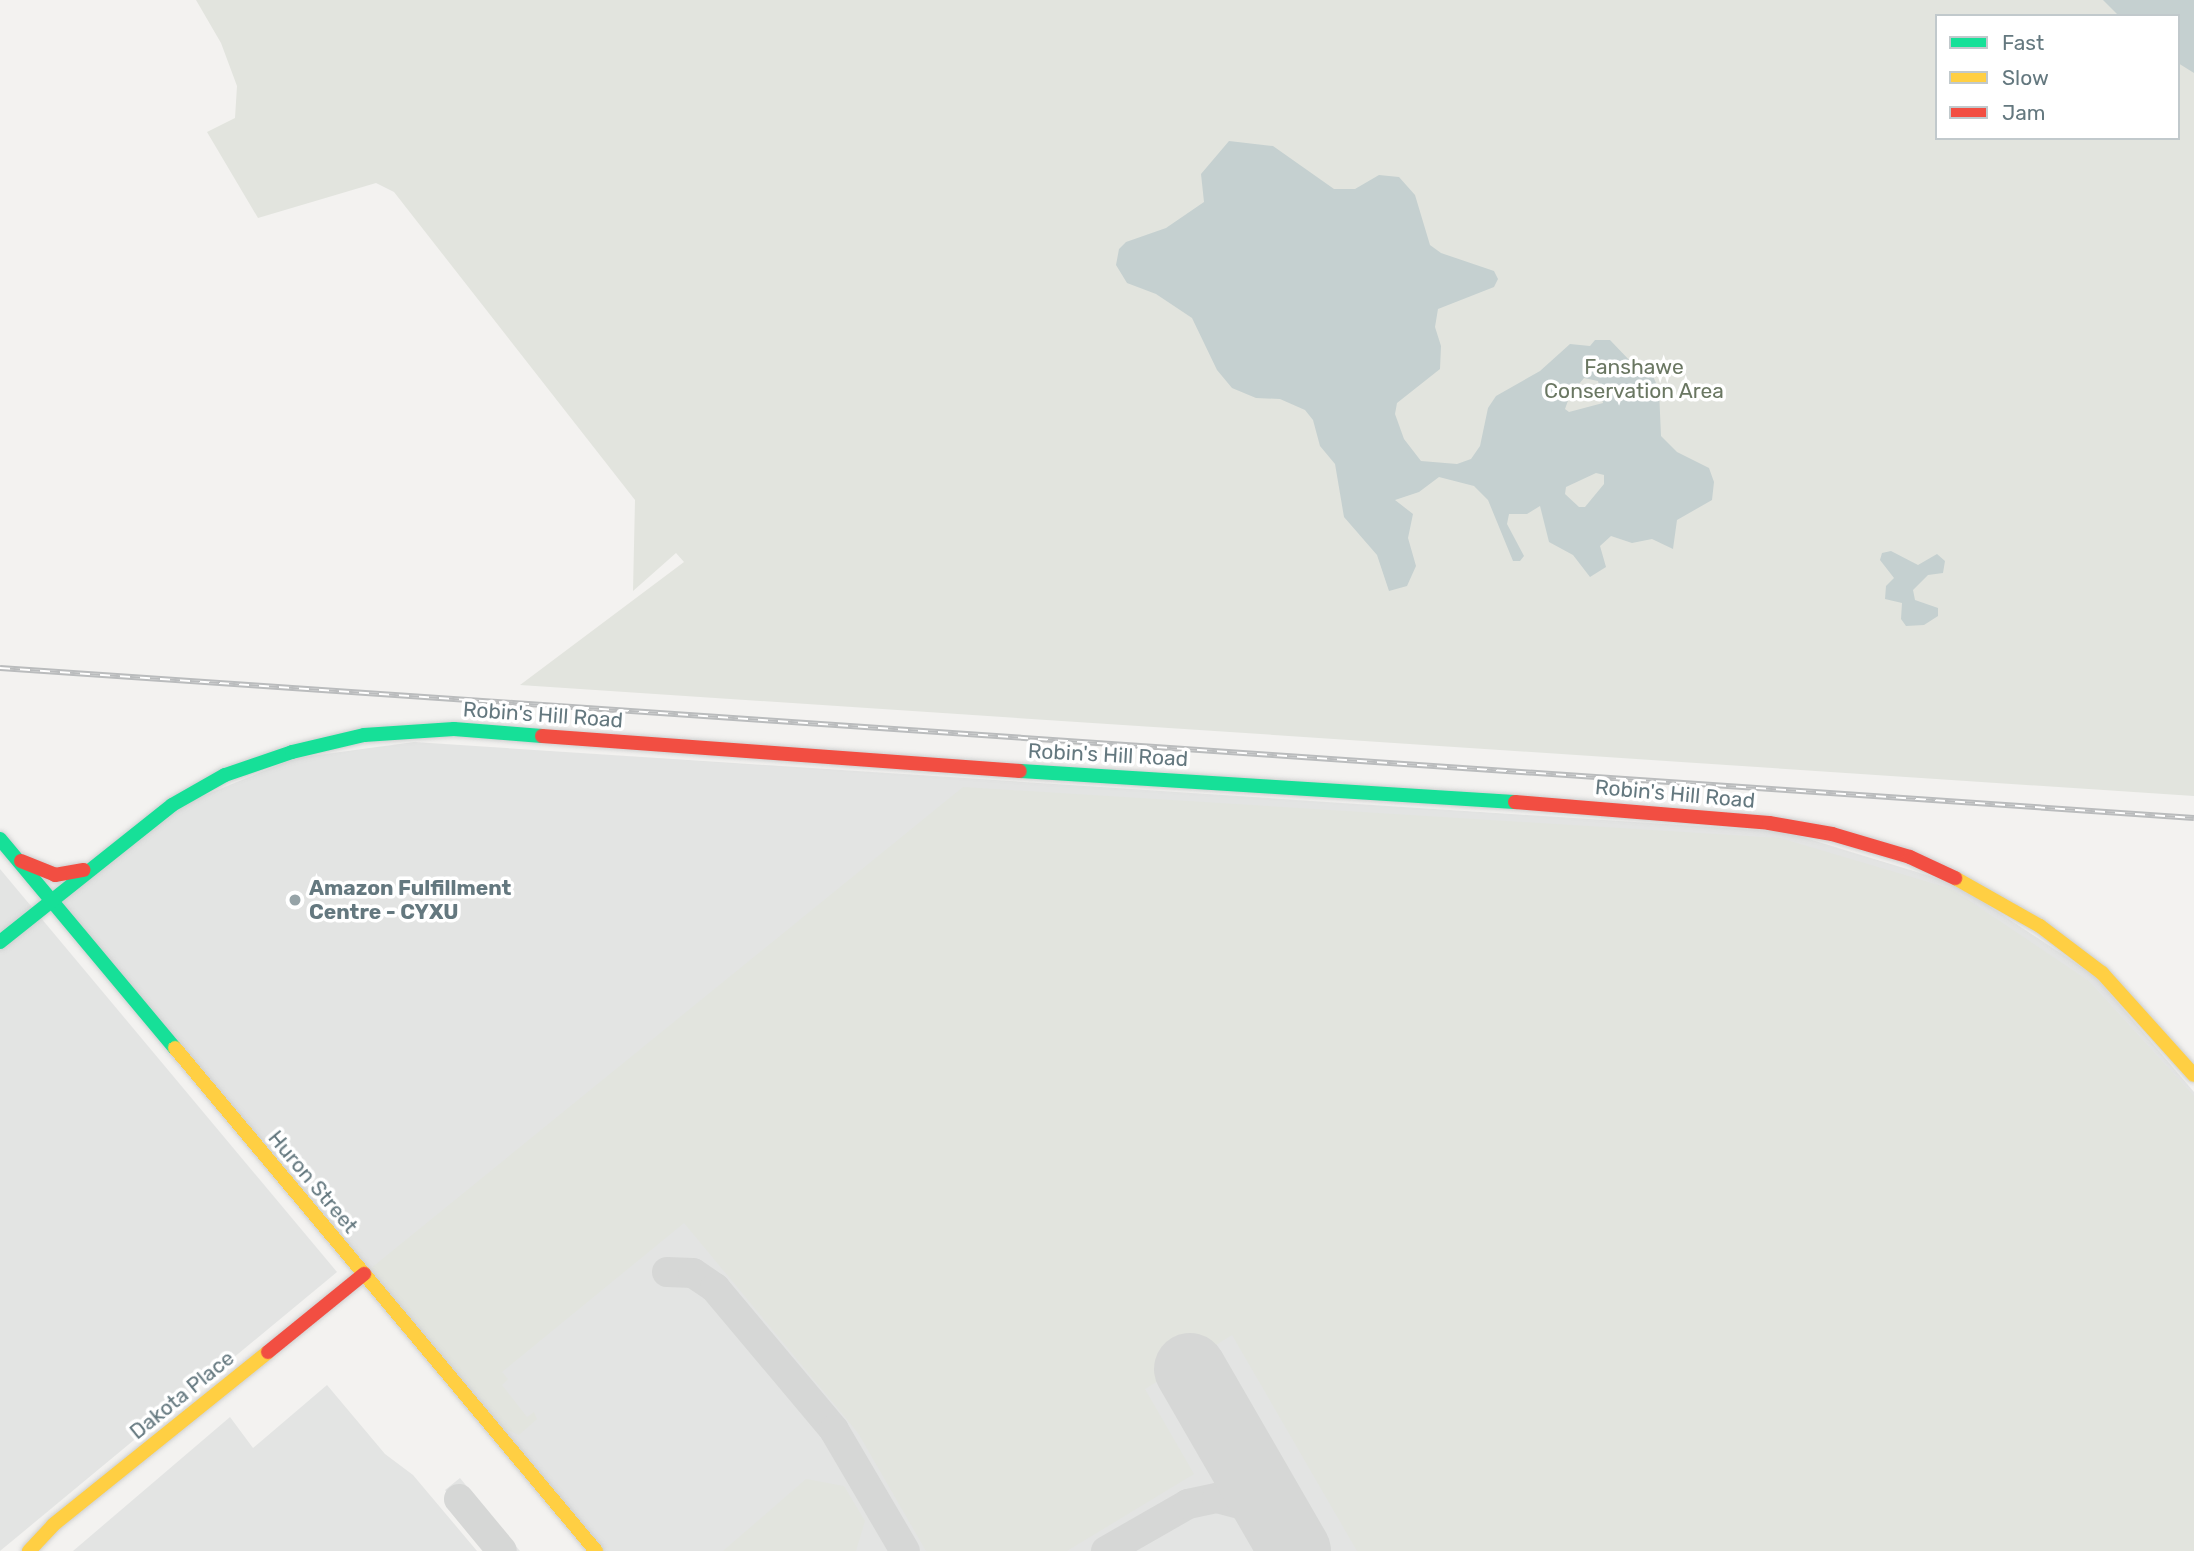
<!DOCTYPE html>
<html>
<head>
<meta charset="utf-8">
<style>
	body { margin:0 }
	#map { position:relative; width:2194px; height:1551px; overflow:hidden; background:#f3f2f0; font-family:Rubik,sans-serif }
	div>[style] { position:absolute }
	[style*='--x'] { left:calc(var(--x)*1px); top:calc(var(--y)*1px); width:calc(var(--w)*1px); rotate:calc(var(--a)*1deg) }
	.built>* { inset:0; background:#e3e4e3 }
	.green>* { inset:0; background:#e2e4de }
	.water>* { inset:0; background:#c5d0d0 }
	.taxiway>* { height:30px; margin:-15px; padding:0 15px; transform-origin:15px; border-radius:15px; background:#d6d7d6 }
	.runway>* { height:72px; margin:-36px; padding:0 36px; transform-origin:36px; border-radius:36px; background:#d6d7d6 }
	.roads { filter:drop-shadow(0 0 2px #cecfcf) drop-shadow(0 0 2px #cecfcf) }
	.fast>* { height:14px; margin:-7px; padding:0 7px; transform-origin:7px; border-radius:7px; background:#16e098 }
	.slow>* { height:14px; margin:-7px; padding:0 7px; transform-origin:7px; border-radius:7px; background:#ffcf43 }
	.jam>* { height:14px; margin:-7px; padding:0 7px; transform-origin:7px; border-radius:7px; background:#f24e42 }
	.rail>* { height:6px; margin-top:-3px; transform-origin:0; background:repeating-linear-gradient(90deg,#fff 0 10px,#babcbd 0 20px); box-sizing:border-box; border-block:2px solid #babcbd }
	.dots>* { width:19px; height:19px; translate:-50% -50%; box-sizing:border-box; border:4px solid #fff; border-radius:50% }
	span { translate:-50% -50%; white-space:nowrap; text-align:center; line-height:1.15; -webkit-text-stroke:7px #fff; paint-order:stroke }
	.park-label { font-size:21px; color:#6a7762 }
	.street-label { font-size:21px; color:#64787f }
	.poi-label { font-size:21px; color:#64787f; font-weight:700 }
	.left { translate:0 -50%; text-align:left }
	.legend { position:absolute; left:1935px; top:14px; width:245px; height:126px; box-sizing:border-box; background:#fff; border:2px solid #c1c9cc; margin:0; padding:9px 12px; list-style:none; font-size:21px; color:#64787f }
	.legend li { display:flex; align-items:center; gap:14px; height:35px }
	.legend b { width:35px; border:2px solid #c1c9cc }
</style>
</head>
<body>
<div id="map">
	<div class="built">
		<i style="clip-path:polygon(414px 742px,1786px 832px,1956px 884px,2095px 976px,2194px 1092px,2194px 1551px,588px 1551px,59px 900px,173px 808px,296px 758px)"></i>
		<i style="clip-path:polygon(0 869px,337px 1272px,0 1551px)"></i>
		<i style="clip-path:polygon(327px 1385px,385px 1454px,413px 1475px,477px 1551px,73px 1551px,230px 1417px,253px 1448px)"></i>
		<i style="clip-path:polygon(460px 1478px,520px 1551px,495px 1551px,445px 1490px)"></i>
	</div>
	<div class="green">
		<i style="clip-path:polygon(evenodd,196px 0,2194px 0,2194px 796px,520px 685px,684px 562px,676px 553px,633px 591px,635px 500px,394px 192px,376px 183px,258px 218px,207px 132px,235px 118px,237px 86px,221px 43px,196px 0,1937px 16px,2178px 16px,2178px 138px,1937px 138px,1937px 16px)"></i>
		<i style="clip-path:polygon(963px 787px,1780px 838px,1952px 889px,2089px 981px,2194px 1096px,2194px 1551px,1357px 1551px,1232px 1335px,1145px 1389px,1194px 1474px,1067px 1551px,926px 1551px,858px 1433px,684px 1223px,502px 1372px,508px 1379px,502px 1385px,527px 1417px,534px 1412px,537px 1419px,519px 1435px,504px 1429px,370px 1269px)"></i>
		<i style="clip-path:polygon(806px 1479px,844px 1486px,865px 1521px,856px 1551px,723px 1551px)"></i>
	</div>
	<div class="water">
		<i style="clip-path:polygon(2103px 0,2194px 0,2194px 73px,2178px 63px,2178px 16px,2119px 16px)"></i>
		<i style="clip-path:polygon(evenodd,1229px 141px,1273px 146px,1334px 189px,1355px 189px,1379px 175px,1399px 177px,1415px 195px,1430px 245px,1441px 253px,1494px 271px,1498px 279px,1494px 287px,1438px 309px,1435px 327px,1441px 346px,1440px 369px,1397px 403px,1395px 414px,1404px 439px,1421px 461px,1457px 464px,1471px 459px,1480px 446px,1488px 408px,1496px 396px,1540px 371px,1570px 344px,1590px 346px,1595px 340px,1610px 340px,1633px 364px,1649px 367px,1659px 390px,1661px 436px,1677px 452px,1709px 468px,1714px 482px,1712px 500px,1677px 520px,1673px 549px,1652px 539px,1632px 543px,1611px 536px,1600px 546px,1606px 567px,1590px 577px,1573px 555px,1549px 542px,1540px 506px,1527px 514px,1509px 514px,1507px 524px,1524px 556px,1520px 561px,1513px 561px,1488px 500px,1474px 486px,1439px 477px,1419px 492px,1395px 500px,1413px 514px,1408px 538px,1416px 566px,1407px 586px,1389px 591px,1377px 555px,1344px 517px,1335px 464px,1320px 446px,1313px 420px,1305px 410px,1280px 399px,1256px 398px,1232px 388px,1217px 370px,1192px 318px,1156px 294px,1127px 283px,1116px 265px,1119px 249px,1126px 242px,1166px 228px,1204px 202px,1201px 174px,1229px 141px,1584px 378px,1598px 381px,1603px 403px,1569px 412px,1565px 409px,1570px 395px,1584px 378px,1229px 141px,1596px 473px,1604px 475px,1604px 484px,1585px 507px,1579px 507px,1565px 494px,1566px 487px,1596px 473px)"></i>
		<i style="clip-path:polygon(1891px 551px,1918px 565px,1937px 554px,1945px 561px,1943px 573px,1928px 575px,1913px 590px,1915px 600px,1938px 608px,1938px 616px,1924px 625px,1906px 626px,1901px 619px,1902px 603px,1885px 599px,1886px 586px,1894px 578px,1880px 560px,1882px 553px)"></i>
	</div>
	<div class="taxiway">
		<i style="--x:667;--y:1272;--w:26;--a:2"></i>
		<i style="--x:693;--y:1273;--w:27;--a:34"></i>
		<i style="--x:715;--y:1288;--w:185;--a:50"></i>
		<i style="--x:834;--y:1430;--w:140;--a:59.6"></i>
		<i style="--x:459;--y:1499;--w:67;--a:50.4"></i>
		<i style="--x:1106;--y:1551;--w:95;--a:-29.8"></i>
		<i style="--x:1188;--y:1504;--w:30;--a:-12"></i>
		<i style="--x:1217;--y:1498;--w:42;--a:15"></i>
		<i style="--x:1258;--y:1509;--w:29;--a:44"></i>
		<i style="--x:1279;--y:1529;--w:26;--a:59"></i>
	</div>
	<div class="runway">
		<i style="--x:1190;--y:1369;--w:210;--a:60"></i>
	</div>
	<div class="roads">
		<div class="fast">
			<i style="--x:1020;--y:771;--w:496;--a:3.6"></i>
			<i style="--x:0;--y:839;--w:273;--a:50.1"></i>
			<i style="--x:0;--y:942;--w:220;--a:-38.5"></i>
			<i style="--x:172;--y:805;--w:61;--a:-29.5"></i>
			<i style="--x:225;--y:775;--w:71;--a:-18.9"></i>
			<i style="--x:292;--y:752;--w:74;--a:-13.3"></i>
			<i style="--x:364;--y:735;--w:90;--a:-3.8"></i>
			<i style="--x:454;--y:729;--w:88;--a:4.5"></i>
		</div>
		<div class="slow">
			<i style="--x:1955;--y:878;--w:98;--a:29.5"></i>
			<i style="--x:2040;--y:926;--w:78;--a:37.2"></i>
			<i style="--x:2102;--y:973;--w:137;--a:48"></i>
			<i style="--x:175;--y:1048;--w:656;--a:50.07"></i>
			<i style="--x:29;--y:1551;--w:35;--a:-47"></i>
			<i style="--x:53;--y:1525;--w:276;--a:-38.8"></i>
		</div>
		<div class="jam">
			<i style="--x:542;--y:736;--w:479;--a:4.2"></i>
			<i style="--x:1515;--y:802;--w:255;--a:4.7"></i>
			<i style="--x:1769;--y:823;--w:64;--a:9.9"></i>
			<i style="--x:1832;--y:834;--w:81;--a:16.4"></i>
			<i style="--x:1910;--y:857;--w:50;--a:25"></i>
			<i style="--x:21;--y:861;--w:37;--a:22"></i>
			<i style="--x:55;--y:875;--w:29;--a:-10"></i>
			<i style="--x:268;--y:1352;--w:124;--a:-39.1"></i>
		</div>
	</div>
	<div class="rail">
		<i style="--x:0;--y:668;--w:2199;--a:3.91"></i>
	</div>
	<div class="dots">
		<i style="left:295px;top:900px;background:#96a3a7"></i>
	</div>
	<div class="park-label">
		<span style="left:1634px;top:379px">Fanshawe<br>Conservation Area</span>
	</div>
	<div class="street-label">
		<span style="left:543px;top:715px;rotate:4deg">Robin's Hill Road</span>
		<span style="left:1108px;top:755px;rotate:3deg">Robin's Hill Road</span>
		<span style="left:1675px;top:794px;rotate:5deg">Robin's Hill Road</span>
		<span style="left:313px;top:1182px;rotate:50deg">Huron Street</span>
		<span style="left:182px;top:1395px;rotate:-39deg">Dakota Place</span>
	</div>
	<div class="poi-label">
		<span class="left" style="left:309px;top:900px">Amazon Fulfillment<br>Centre - CYXU</span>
	</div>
	<ul class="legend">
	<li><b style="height:9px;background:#16e098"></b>Fast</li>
	<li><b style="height:9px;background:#ffcf43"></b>Slow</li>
	<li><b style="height:9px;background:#f24e42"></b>Jam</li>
	</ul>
</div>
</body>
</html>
